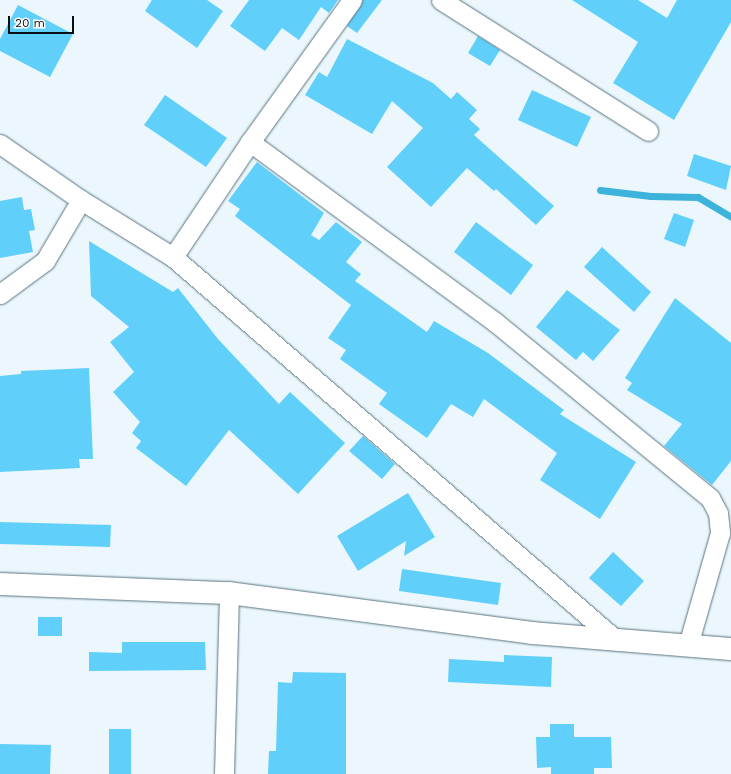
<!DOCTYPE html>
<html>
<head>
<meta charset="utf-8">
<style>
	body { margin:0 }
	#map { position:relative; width:731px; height:774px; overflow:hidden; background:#ebf7fd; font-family:"Work Sans",sans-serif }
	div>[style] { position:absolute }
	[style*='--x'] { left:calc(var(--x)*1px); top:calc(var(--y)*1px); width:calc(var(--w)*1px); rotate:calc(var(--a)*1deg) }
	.stream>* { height:7px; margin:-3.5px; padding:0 3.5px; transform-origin:3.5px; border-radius:3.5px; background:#3db2db }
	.building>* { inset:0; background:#60d0fa }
	.roads { filter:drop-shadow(0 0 1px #58737f) drop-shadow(0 0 1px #58737f) }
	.street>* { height:19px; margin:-9.5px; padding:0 9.5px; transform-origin:9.5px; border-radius:9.5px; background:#fff }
	.secondary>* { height:22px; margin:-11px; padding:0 11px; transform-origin:11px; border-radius:11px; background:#fff }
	span { translate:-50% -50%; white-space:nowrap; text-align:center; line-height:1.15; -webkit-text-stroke:3.5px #fff; paint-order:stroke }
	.scale { position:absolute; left:8px; top:16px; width:66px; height:18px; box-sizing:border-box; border:2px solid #050f14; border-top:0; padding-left:5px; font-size:12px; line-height:14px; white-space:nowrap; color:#050f14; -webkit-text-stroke:3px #fff; paint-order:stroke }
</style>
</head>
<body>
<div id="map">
	<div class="stream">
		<i style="--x:600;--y:190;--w:51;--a:6.7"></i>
		<i style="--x:651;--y:196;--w:47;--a:1.2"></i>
		<i style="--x:698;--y:197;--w:39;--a:31"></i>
	</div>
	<div class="building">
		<i style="clip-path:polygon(152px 0,207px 0,223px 11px,197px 48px,145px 11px)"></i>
		<i style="clip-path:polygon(249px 0,338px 0,329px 13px,321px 7px,299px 40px,282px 28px,265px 51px,230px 26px)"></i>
		<i style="clip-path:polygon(363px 0,382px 0,357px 33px,347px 26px)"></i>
		<i style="clip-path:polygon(572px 0,638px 0,667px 18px,677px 0,731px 0,731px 22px,674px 120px,613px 83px,638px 42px)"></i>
		<i style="clip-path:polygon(18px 5px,73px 34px,50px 77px,0 51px,0 39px)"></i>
		<i style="clip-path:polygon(478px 36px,500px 50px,490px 66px,468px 53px)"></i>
		<i style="clip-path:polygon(347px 39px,433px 83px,451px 99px,457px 92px,477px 110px,469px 119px,480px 129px,474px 135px,554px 206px,536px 225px,496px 189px,494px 191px,467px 168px,431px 207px,387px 167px,423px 128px,392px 101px,372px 134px,305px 95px,319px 72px,327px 77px)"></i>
		<i style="clip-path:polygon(532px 90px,591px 117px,577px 147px,518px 120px)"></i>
		<i style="clip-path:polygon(165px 95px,227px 138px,206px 167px,144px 125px)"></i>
		<i style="clip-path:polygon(694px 154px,731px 166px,726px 190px,687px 176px)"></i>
		<i style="clip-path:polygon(257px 162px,324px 213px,311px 235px,319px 240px,336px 222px,362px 242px,346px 262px,361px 274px,355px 281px,427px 332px,434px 321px,488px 353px,564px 410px,560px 414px,636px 462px,600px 519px,540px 480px,557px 453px,484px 399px,473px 417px,451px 404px,427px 438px,379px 404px,387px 393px,340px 359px,346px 350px,328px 338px,351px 305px,235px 216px,240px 209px,228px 201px)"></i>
		<i style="clip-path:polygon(22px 197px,24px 210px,31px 209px,35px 230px,29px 231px,33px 252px,0 258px,0 201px)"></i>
		<i style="clip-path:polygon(674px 213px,694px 220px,685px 247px,664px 239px)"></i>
		<i style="clip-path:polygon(476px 222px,533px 265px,511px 295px,454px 252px)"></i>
		<i style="clip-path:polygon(89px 241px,173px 292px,178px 288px,218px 339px,279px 404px,290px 392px,345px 443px,298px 494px,229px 430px,186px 486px,136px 448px,141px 441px,132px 433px,140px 422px,113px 392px,134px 372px,110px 342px,129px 327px,91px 296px)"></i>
		<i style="clip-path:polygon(602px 247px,651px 292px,634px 312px,584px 267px)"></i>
		<i style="clip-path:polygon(567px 290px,620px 330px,593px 361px,583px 352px,576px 360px,536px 327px)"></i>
		<i style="clip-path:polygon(675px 298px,731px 343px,731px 461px,712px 485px,664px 446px,682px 424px,627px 390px,632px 383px,625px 378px)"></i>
		<i style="clip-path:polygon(89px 368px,93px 459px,79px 459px,80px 468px,0 472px,0 376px,21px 374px,21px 371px)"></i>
		<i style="clip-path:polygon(363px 436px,395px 464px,382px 479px,349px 451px)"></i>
		<i style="clip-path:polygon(408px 493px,435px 537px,404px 556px,406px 541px,358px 571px,337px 536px)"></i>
		<i style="clip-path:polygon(0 522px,111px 525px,110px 547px,0 544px)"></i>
		<i style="clip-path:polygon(613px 552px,644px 581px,621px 606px,589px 578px)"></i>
		<i style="clip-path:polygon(402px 569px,501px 583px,498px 605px,399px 591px)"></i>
		<i style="clip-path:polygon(38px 617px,62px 617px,62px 636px,38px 636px)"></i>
		<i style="clip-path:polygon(122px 642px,205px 642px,206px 670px,89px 671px,89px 652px,122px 653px)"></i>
		<i style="clip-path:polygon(504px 655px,552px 657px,551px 687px,448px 682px,449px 659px,504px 662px)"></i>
		<i style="clip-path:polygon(293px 672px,346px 673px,346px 774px,268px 774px,269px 751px,276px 751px,278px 682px,292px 683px)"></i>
		<i style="clip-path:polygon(550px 724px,574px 724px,574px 737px,611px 737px,612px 768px,594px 768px,594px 774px,551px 774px,551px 767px,537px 768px,536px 737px,550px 737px)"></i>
		<i style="clip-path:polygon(109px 729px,131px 729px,131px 774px,109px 774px)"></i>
		<i style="clip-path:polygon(0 744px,51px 745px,50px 774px,0 774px)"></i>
	</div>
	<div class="roads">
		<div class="street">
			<i style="--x:441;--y:0;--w:245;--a:32.3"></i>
			<i style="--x:250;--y:142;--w:304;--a:36.3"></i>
			<i style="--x:495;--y:322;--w:278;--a:39.3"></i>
			<i style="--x:710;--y:498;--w:17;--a:62"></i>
			<i style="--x:718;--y:513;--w:20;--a:84"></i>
			<i style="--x:720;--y:533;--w:116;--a:105.9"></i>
			<i style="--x:0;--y:144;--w:98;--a:34.7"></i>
			<i style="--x:81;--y:200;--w:108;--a:31.8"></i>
			<i style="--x:173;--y:257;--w:586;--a:40.85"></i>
			<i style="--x:173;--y:257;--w:138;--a:-56.2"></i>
			<i style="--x:250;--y:142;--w:175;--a:-54.3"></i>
			<i style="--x:0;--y:294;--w:56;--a:-36.3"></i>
			<i style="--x:45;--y:261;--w:71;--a:-59.5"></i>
			<i style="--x:224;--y:774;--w:181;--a:-88.4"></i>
		</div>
		<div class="secondary">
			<i style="--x:0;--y:584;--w:229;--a:2.3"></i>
			<i style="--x:229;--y:593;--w:306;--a:7.5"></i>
			<i style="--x:532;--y:633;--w:200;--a:4.6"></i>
		</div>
	</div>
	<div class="scale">20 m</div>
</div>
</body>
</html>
